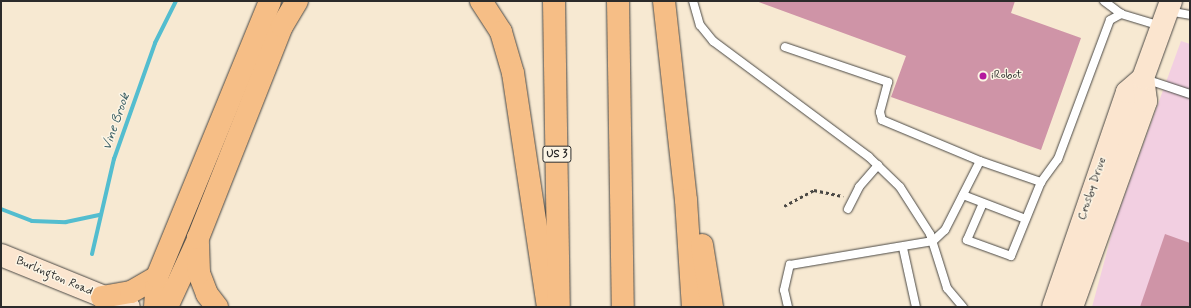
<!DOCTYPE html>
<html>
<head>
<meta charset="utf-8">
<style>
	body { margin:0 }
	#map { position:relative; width:1191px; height:308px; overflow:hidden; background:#f7e9d2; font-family:Mynerve,sans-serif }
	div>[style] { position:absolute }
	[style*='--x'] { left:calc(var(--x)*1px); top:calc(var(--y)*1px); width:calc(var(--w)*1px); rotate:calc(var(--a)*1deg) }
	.built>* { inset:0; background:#f2cfe1 }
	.stream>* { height:4px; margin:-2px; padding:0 2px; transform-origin:2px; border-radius:2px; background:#53bdcf }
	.building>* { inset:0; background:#cf94a7 }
	.path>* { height:2.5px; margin-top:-1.25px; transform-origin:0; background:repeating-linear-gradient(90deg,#4a4844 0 3px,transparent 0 6px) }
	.roads { filter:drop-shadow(0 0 1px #4a4844) drop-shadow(0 0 1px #4a4844) }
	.service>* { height:8px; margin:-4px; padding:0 4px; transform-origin:4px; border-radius:4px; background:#fff }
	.secondary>* { height:22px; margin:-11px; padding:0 11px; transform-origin:11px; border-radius:11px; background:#fbe5cf }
	.motorway>* { height:22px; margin:-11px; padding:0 11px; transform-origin:11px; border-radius:11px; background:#f6be86 }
	.dots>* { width:11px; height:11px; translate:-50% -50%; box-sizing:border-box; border:2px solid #fcf5e5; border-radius:50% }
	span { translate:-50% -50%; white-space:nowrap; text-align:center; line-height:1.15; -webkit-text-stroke:3px #fcf5e5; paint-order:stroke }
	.shield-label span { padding:1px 3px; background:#fcf5e5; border:1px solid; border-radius:3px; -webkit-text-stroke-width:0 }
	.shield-label { font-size:11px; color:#2b2b2b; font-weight:700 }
	.poi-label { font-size:12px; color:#2b2b2b }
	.left { translate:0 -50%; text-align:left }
	.street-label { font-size:12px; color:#2b2b2b }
	.water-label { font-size:13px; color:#395e64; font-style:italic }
	.frame { position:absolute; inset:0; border:2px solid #2b2b2b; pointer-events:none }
</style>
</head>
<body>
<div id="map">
	<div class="built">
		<i style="clip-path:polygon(1181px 41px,1190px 44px,1190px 307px,1092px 307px,1115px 222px)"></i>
	</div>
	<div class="stream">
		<i style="--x:1;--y:209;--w:33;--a:21"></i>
		<i style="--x:32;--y:221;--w:34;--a:2"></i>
		<i style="--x:66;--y:222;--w:35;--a:-12"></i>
		<i style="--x:92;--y:254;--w:98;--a:-77"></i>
		<i style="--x:114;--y:159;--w:123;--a:-70.5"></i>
		<i style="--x:155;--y:43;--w:47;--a:-63.4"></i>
	</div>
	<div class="building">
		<i style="clip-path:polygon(756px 1px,1015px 1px,1011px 13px,1081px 38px,1041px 150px,891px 97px,906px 56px)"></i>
		<i style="clip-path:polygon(1165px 234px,1190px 243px,1190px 307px,1140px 307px)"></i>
	</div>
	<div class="path">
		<i style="--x:784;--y:206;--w:34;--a:-28"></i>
		<i style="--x:814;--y:190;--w:30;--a:12"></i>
	</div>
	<div class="roads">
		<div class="service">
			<i style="--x:693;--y:1;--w:25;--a:74"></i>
			<i style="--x:700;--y:25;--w:21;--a:51"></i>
			<i style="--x:713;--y:41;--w:194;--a:36.6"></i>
			<i style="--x:869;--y:157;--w:43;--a:44.1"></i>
			<i style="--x:900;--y:187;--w:56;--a:57.4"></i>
			<i style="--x:930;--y:234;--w:57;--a:72.5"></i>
			<i style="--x:947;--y:288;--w:25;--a:50"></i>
			<i style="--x:1104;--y:1;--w:21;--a:37"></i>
			<i style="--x:1168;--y:11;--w:22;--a:10"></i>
			<i style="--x:785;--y:47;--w:109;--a:18.8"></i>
			<i style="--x:888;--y:82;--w:31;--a:105"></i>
			<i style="--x:880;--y:112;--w:8;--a:76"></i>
			<i style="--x:882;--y:120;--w:106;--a:22.7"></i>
			<i style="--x:1145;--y:79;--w:47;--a:18.4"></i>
			<i style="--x:1041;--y:182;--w:29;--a:-54"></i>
			<i style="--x:1058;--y:159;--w:148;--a:-69.5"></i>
			<i style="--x:1110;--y:20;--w:13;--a:-29"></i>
			<i style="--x:1121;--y:14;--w:42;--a:16.7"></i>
			<i style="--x:963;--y:195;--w:67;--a:20.9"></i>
			<i style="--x:848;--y:209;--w:25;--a:-63"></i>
			<i style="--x:859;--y:187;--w:29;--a:-49"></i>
			<i style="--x:903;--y:248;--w:60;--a:77.6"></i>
			<i style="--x:788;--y:307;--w:17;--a:-103"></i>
			<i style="--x:784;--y:290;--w:26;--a:-77"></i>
			<i style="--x:790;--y:265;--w:145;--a:-9.5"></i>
			<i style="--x:933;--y:241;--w:16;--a:-43"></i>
			<i style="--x:945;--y:230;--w:77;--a:-63.1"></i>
			<i style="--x:980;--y:161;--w:65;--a:19"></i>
			<i style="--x:1041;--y:182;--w:80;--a:112.1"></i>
			<i style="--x:1011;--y:256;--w:47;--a:-160"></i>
			<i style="--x:967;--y:240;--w:40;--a:-66.6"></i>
		</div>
		<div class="secondary">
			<i style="--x:1;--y:255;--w:138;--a:22.1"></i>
			<i style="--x:1053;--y:307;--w:227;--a:-71"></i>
			<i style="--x:1127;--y:92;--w:21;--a:-41"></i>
			<i style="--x:1072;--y:307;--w:219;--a:-70.2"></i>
			<i style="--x:1146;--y:101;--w:23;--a:-97"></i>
			<i style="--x:1143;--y:78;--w:82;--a:-70"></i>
		</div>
		<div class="motorway">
			<i style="--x:481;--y:1;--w:37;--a:57"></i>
			<i style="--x:501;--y:32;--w:43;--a:73.7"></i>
			<i style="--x:513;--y:73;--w:237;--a:81.5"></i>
			<i style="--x:554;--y:1;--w:305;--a:89.1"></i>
			<i style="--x:618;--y:1;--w:306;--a:89.1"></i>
			<i style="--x:664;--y:1;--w:200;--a:83.7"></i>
			<i style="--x:686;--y:200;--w:107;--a:86.3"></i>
			<i style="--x:702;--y:245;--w:63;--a:80.8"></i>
			<i style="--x:102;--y:297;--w:29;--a:-10"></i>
			<i style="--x:131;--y:292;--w:30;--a:-30"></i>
			<i style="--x:155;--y:307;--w:30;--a:-86"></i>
			<i style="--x:157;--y:277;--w:298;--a:-67.7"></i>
			<i style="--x:167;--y:307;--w:69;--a:-65.3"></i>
			<i style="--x:217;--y:307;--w:16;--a:-128"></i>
			<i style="--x:207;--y:294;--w:22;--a:-111"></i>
			<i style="--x:199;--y:273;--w:35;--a:-92"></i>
			<i style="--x:198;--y:238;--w:228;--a:-68.4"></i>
			<i style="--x:282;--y:26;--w:29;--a:-59"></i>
		</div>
	</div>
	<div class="dots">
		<i style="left:983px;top:76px;background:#b5179e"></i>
	</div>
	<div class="shield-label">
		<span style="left:557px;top:154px">US 3</span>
	</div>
	<div class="poi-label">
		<span class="left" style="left:991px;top:76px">iRobot</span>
	</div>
	<div class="street-label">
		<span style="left:1093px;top:189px;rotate:-71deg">Crosby Drive</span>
		<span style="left:54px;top:277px;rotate:23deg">Burlington Road</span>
	</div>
	<div class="water-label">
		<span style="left:117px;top:122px;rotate:-71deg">Vine Brook</span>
	</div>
	<div class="frame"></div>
</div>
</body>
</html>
